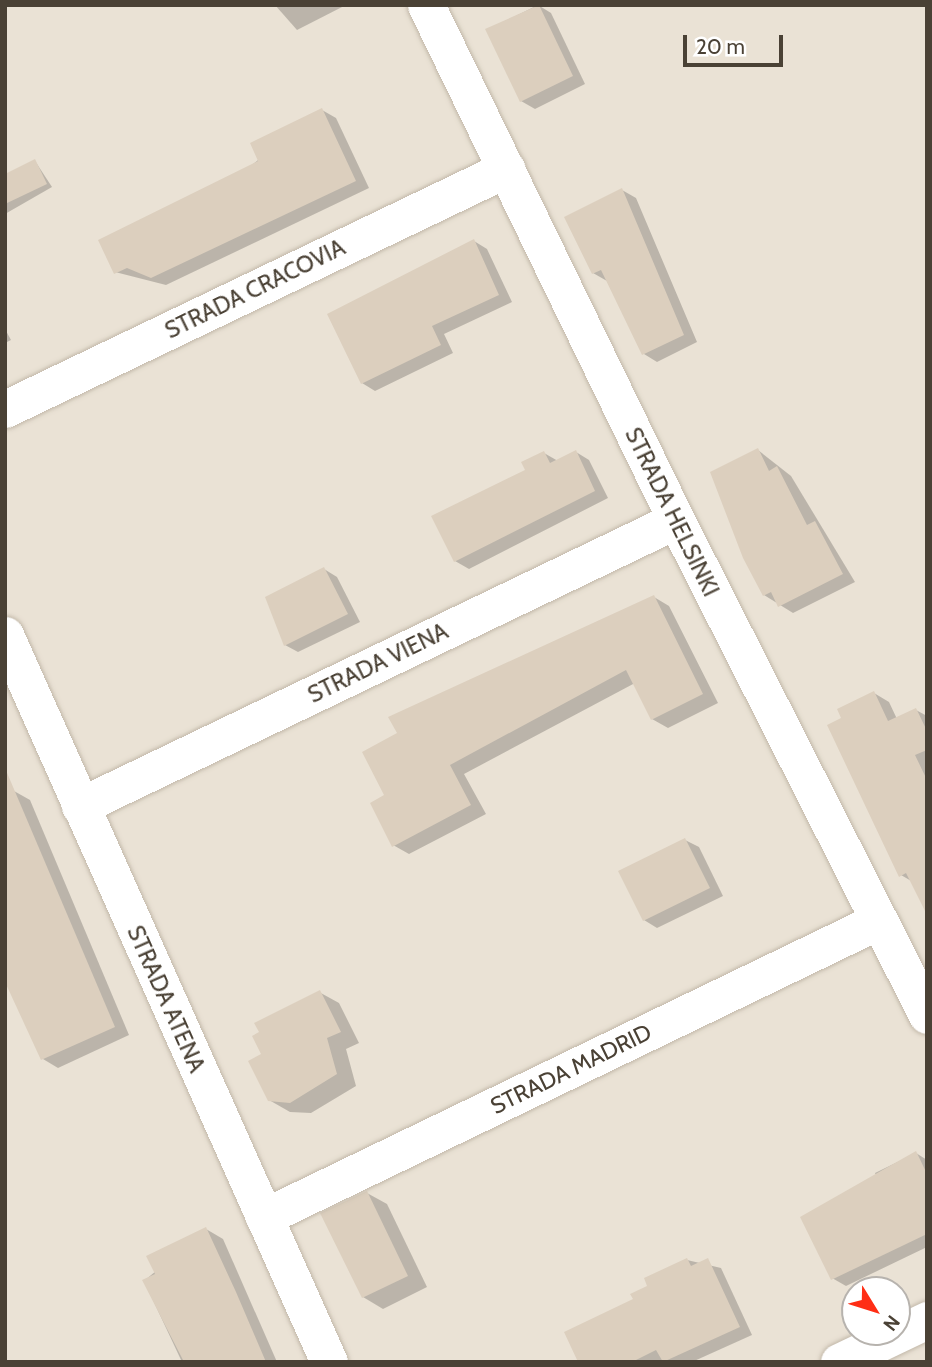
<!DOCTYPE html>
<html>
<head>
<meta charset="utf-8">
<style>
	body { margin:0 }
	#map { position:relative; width:932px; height:1367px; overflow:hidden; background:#f5f1e7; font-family:Cabin,sans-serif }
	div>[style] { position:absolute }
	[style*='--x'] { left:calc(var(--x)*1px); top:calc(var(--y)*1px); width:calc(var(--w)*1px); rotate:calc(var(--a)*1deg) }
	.residential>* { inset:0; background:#eae2d5 }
	.shadow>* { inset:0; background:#0003 }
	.building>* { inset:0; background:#dccfbe }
	.roads { filter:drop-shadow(0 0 2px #c2b8a9) drop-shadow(0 0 2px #c2b8a9) }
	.street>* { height:37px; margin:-18.5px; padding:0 18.5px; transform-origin:18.5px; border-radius:18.5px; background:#fff }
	span { translate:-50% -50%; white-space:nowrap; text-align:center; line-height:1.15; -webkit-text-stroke:5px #fff; paint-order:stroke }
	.street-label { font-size:23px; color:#4a4135 }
	.frame { position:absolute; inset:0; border:7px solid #4a4135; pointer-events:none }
	.north { position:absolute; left:841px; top:1276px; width:70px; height:70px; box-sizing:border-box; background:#fff; border:2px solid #b7b3ae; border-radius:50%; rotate:128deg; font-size:19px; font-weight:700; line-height:28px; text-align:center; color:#4a4135 }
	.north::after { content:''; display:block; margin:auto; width:24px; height:32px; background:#ff2e15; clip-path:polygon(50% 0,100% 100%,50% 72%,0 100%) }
	.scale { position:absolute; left:683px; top:35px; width:100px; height:32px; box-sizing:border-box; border:4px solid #4a4135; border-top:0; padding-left:9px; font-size:21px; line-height:24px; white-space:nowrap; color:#4a4135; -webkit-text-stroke:5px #fff; paint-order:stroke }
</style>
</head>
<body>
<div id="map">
	<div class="residential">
		<i style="clip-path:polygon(evenodd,5px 5px,927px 5px,927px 1362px,5px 1362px,5px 5px,855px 1290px,897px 1290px,897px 1332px,855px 1332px,855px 1290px)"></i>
	</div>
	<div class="shadow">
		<i style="clip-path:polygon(275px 5px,346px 5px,297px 30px)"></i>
		<i style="clip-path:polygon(538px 5px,551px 13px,585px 84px,535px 109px,521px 101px,487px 30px)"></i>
		<i style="clip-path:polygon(322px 110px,336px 118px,369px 188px,166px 285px,115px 272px)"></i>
		<i style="clip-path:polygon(35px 161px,52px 187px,5px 214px,5px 176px)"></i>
		<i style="clip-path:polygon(622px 190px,636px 198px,697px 342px,657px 362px,644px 354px,607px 281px,593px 273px)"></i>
		<i style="clip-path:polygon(474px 241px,487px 249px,512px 302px,444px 334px,453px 353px,375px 391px,362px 383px)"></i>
		<i style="clip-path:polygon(5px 329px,11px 340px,5px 343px)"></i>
		<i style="clip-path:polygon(758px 450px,791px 476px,855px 582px,793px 613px,764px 595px)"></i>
		<i style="clip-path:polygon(576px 452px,589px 460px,608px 498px,469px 569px,455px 561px,544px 453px,558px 461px)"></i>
		<i style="clip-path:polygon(324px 569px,337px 577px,360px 622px,298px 652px,285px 645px)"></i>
		<i style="clip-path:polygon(654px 597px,669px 606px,718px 703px,668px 728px,652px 719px,635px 683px,464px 774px,486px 814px,409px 854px,393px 845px,386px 796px)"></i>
		<i style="clip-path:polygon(874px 693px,889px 702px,897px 719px,916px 710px,927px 716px,927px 911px,913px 882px,901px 875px,844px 719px)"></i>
		<i style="clip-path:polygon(14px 791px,30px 800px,129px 1035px,58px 1068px,43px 1059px)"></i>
		<i style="clip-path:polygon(685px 840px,699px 847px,723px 896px,657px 928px,644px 920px)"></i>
		<i style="clip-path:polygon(319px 992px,339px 1003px,359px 1043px,346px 1049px,356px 1086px,311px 1113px,290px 1112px,269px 1100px,263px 1055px)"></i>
		<i style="clip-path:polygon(916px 1153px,927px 1160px,927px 1247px,846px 1286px,832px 1278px,878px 1180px,875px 1173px)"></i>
		<i style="clip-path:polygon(367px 1193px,387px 1204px,427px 1287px,383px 1309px,363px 1297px)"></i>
		<i style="clip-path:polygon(206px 1229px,223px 1239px,277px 1362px,182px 1362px,144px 1281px)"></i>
		<i style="clip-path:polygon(687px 1260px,721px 1268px,752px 1335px,692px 1362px,580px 1362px,635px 1300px)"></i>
	</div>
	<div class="building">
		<i style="clip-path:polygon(539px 5px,573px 76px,520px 102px,485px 29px)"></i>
		<i style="clip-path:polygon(322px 108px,356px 181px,151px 278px,127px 268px,114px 274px,98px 240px,258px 161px,250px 143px)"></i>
		<i style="clip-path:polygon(35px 159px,47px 184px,5px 204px,5px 174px)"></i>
		<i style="clip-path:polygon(622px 188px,684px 335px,642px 355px,601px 270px,592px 274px,564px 217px)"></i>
		<i style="clip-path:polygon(474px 239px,499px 295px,432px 326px,441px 345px,361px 384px,327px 314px)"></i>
		<i style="clip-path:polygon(758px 448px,769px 471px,777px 466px,807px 525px,815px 521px,843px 574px,778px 607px,771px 592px,763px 596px,743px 558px,710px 472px)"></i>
		<i style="clip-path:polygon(576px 450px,595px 491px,454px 562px,431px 516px,525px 470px,521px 462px,544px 451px,550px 463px)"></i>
		<i style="clip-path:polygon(324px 567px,348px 614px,284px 646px,265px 597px)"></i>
		<i style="clip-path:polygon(654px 595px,703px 694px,651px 720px,626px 670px,450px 765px,471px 805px,392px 847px,370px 803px,384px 795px,362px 752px,397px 733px,388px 717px)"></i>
		<i style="clip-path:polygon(874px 691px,888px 721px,916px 708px,927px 731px,927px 750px,915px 755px,927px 780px,927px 915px,906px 873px,899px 877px,827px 725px,841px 718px,837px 709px)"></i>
		<i style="clip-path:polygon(5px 768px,115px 1027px,41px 1060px,5px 982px)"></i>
		<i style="clip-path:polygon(685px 838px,710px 888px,643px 921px,618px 871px)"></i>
		<i style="clip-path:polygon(320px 990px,341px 1032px,327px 1038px,337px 1074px,290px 1103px,268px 1101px,248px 1061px,261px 1054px,252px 1036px,259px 1032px,254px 1023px)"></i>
		<i style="clip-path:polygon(916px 1151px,927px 1174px,927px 1234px,831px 1280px,800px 1217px)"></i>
		<i style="clip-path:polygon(367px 1191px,408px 1276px,362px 1298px,320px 1213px)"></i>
		<i style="clip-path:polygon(206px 1227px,236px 1292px,266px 1362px,184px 1362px,142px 1280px,155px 1274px,146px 1256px)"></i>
		<i style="clip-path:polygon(687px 1258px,691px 1266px,708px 1258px,740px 1327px,663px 1362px,656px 1350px,632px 1362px,578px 1362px,564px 1332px,633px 1299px,630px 1294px,647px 1286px,644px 1278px)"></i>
	</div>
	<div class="roads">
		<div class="street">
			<i style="--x:426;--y:5;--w:572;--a:64.11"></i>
			<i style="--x:676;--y:520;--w:555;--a:63.11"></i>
			<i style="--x:5;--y:409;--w:556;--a:-25.6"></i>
			<i style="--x:5;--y:635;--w:796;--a:65.98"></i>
			<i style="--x:80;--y:806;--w:661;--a:-25.63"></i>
			<i style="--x:264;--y:1217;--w:682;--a:-25.74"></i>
			<i style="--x:839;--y:1362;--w:98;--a:-25.5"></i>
		</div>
	</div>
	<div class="street-label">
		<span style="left:255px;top:289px;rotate:-26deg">STRADA CRACOVIA</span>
		<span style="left:672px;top:512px;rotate:64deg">STRADA HELSINKI</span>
		<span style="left:378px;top:663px;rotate:-26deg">STRADA VIENA</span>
		<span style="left:166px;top:999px;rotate:66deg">STRADA ATENA</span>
		<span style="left:571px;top:1069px;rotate:-26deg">STRADA MADRID</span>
	</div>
	<div class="frame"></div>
	<div class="north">N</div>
	<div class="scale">20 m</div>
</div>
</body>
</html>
